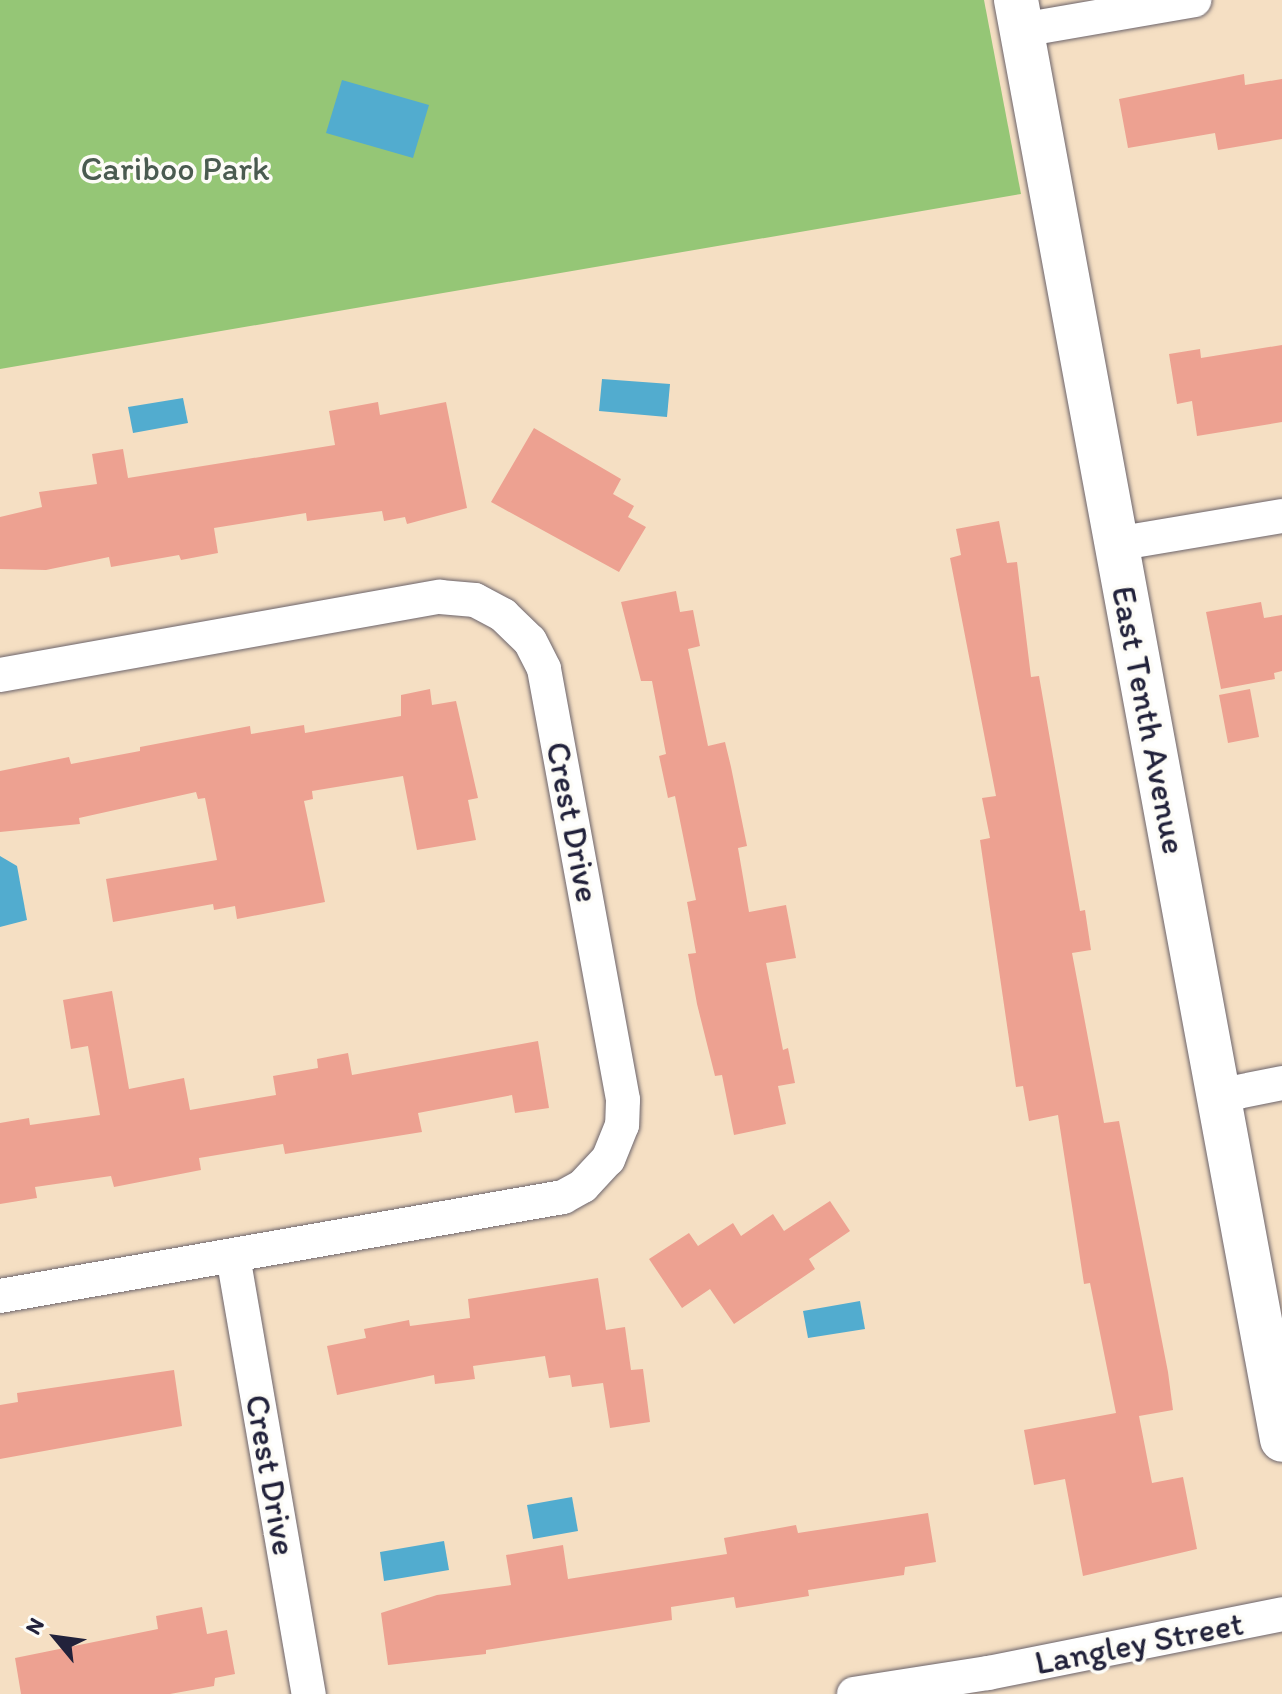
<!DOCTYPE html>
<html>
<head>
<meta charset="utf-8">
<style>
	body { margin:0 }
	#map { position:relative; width:1282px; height:1694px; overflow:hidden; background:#f5dfc3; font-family:Itim,sans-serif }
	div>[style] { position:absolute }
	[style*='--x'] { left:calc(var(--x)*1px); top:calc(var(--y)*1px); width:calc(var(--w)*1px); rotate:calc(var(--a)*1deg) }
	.green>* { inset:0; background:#95c676 }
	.water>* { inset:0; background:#52accf }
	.building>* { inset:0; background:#eda191 }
	.roads { filter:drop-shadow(0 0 2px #6c646b) drop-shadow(0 0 2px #6c646b) }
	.street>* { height:34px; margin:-17px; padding:0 17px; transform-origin:17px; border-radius:17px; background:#fff }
	.secondary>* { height:44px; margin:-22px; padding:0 22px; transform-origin:22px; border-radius:22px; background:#fff }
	span { translate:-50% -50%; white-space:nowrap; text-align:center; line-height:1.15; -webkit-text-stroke:7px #fdfcf7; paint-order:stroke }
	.park-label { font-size:34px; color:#4a5b50 }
	.street-label { font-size:34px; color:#22223b }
	.north { position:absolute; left:16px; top:1598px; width:80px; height:80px; -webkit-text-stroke:6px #fdfcf7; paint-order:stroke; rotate:299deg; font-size:22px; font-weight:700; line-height:32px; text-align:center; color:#22223b }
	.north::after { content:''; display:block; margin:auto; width:28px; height:36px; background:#22223b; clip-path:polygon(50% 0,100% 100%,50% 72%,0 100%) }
</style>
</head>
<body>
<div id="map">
	<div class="green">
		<i style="clip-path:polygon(0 0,984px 0,1021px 194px,0 369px)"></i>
	</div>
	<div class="water">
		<i style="clip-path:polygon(342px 80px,429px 105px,413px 158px,326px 133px)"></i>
		<i style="clip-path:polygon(602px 379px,670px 384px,667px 417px,599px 411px)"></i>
		<i style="clip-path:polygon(183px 398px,188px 423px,133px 433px,128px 407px)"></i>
		<i style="clip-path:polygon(0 856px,17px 866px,27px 920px,0 927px)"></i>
		<i style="clip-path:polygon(860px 1301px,865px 1329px,808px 1338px,803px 1311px)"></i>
		<i style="clip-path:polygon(572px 1497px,578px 1531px,533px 1539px,527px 1505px)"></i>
		<i style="clip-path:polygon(444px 1541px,449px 1570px,384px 1581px,380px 1552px)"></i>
	</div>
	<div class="building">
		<i style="clip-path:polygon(1244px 74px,1245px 85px,1282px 79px,1282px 139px,1218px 150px,1215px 133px,1128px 148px,1119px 99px)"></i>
		<i style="clip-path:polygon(1282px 345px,1282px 422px,1197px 436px,1192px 401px,1177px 404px,1169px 354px,1200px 349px,1201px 358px)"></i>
		<i style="clip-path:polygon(378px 402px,380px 415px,446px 402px,467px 508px,407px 524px,405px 517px,384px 521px,382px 511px,307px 521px,306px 513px,214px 528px,218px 553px,181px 560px,179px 555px,111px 567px,109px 557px,46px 570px,0 569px,0 517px,42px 507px,39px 492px,97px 484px,92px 454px,123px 449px,128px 478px,335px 445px,329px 411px)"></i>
		<i style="clip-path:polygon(534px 428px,621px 479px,613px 494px,634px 506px,628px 517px,646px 527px,619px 572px,491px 502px)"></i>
		<i style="clip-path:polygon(999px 521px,1007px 563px,1017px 562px,1031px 677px,1039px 676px,1080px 911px,1085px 910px,1091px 950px,1072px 953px,1104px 1123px,1119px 1121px,1168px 1372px,1173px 1410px,1139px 1416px,1152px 1483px,1183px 1477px,1197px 1549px,1083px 1576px,1065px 1479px,1034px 1485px,1024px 1430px,1116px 1413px,1090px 1283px,1084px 1284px,1058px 1115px,1029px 1121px,1023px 1086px,1016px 1087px,980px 840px,990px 838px,982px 798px,996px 796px,950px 558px,961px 555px,956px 529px)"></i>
		<i style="clip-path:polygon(676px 591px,680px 612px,693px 610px,700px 646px,688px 649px,708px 746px,725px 742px,731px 767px,747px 846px,738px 848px,749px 912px,786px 905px,796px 958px,766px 963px,783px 1050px,788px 1048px,795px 1083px,778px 1086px,786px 1124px,734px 1135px,722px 1075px,715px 1076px,697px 1004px,688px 954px,696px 953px,687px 902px,696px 900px,675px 796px,668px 798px,659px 756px,666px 754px,652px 681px,641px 681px,621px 602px)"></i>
		<i style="clip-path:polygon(1261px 602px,1264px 618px,1282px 615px,1282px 671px,1274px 673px,1275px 679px,1221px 689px,1206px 612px)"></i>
		<i style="clip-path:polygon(430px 689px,432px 705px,456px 701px,478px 798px,468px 800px,476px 840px,417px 850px,403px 776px,312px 791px,313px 799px,304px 801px,325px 902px,237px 919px,235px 906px,214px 910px,213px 904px,113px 922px,106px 879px,217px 860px,205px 798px,198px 799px,196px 792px,79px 818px,80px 824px,0 832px,0 771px,69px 757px,71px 764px,140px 751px,140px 747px,250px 726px,251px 734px,304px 725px,305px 733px,401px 716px,401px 695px)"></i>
		<i style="clip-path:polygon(1250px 689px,1259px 737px,1228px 743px,1219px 695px)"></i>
		<i style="clip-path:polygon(112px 991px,129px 1089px,184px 1078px,190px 1110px,276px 1095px,273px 1076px,318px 1068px,317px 1059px,348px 1053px,352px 1075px,538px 1041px,549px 1108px,515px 1113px,512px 1095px,418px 1113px,422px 1132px,285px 1154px,283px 1144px,199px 1158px,201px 1170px,114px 1187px,111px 1176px,35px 1187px,37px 1198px,0 1204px,0 1123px,29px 1118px,30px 1125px,100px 1115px,88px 1046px,71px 1049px,63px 1000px)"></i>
		<i style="clip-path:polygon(830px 1201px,850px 1231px,809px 1259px,815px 1269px,734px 1324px,710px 1289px,682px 1308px,649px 1259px,689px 1233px,698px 1246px,733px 1223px,741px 1236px,773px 1214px,784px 1231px)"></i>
		<i style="clip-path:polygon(598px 1278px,606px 1330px,625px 1327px,631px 1370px,643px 1369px,650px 1422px,610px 1428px,603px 1383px,572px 1387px,570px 1375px,549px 1378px,545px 1356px,473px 1366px,475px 1379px,435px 1384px,434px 1375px,337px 1395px,327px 1346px,366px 1338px,364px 1329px,409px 1320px,410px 1326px,470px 1318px,468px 1299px)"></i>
		<i style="clip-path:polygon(174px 1370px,182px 1426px,0 1459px,0 1405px,18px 1402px,17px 1393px)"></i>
		<i style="clip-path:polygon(928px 1513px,936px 1562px,905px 1567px,904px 1575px,808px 1590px,809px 1596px,736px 1608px,734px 1597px,671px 1607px,672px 1620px,486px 1650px,486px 1654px,388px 1665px,381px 1613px,437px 1595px,511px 1585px,506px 1555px,563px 1545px,568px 1579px,727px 1554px,724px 1538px,796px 1525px,798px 1533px)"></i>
		<i style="clip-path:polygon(202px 1607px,207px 1634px,227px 1630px,235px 1674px,215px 1678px,214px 1686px,170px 1694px,21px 1694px,15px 1658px,158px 1629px,156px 1616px)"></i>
	</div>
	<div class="roads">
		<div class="street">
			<i style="--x:1021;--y:30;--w:176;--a:-9.8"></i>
			<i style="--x:1116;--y:544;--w:168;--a:-9.6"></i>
			<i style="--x:0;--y:675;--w:447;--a:-10.1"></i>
			<i style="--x:440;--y:597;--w:35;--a:5"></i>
			<i style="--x:475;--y:600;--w:32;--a:28"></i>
			<i style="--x:503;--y:615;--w:37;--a:44"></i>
			<i style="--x:530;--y:641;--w:31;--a:63"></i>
			<i style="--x:544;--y:669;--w:438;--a:79.6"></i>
			<i style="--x:623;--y:1100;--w:25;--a:92"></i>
			<i style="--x:622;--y:1125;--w:37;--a:112"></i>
			<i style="--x:608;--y:1159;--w:37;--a:133"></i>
			<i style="--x:583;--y:1186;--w:23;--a:151"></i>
			<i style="--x:563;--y:1197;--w:572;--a:170.03"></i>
			<i style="--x:1218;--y:1096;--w:65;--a:-11.5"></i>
			<i style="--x:233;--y:1256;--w:445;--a:80.2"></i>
			<i style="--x:854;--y:1694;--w:136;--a:-8.9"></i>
			<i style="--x:988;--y:1673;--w:300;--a:-11.3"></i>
		</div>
		<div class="secondary">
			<i style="--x:1016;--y:0;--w:1464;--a:79.53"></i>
		</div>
	</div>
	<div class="park-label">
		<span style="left:175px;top:169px">Cariboo Park</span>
	</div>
	<div class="street-label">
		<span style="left:1149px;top:720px;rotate:79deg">East Tenth Avenue</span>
		<span style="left:573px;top:822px;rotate:79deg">Crest Drive</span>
		<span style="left:271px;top:1475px;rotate:80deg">Crest Drive</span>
		<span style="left:1139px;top:1643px;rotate:-11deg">Langley Street</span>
	</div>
	<div class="north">N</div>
</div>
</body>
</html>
